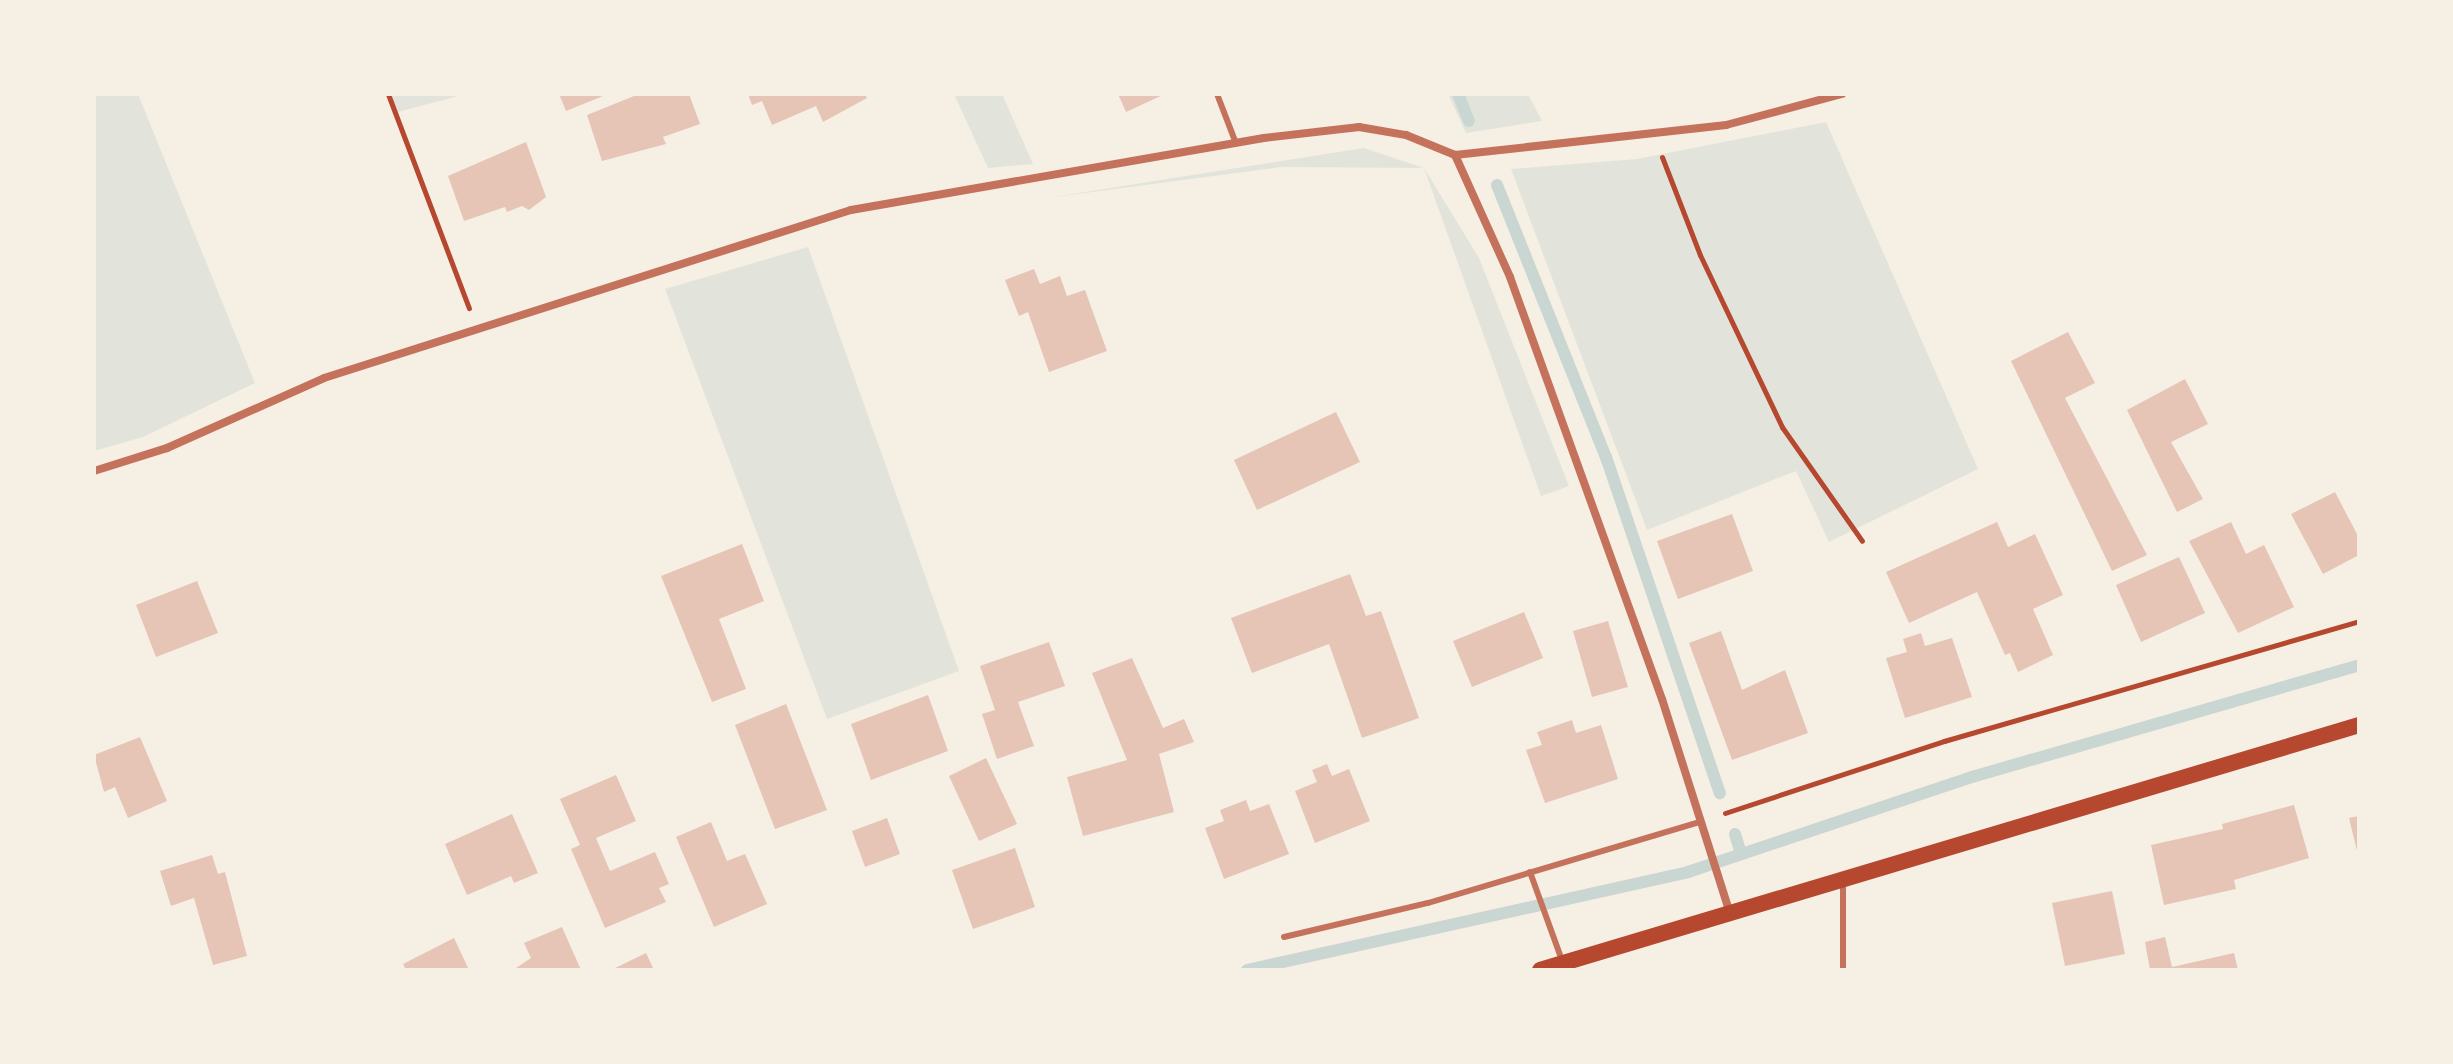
<!DOCTYPE html>
<html>
<head>
<meta charset="utf-8">
<style>
	body { margin:0 }
	#map { position:relative; width:2453px; height:1064px; overflow:hidden; background:#f6efe4; font-family:Figtree,sans-serif }
	div>[style] { position:absolute }
	[style*='--x'] { left:calc(var(--x)*1px); top:calc(var(--y)*1px); width:calc(var(--w)*1px); rotate:calc(var(--a)*1deg) }
	.green>* { inset:0; background:#e2e4dc }
	.stream>* { height:12px; margin:-6px; padding:0 6px; transform-origin:6px; border-radius:6px; background:#c9d6d2 }
	.building>* { inset:0; background:#e6c5b7 }
	.path>* { height:5px; margin:-2.5px; padding:0 2.5px; transform-origin:2.5px; border-radius:2.5px; background:#b5482f }
	.service>* { height:6px; margin:-3px; padding:0 3px; transform-origin:3px; border-radius:3px; background:#c5725c }
	.minor>* { height:8px; margin:-4px; padding:0 4px; transform-origin:4px; border-radius:4px; background:#c5725c }
	.secondary>* { height:16px; margin:-8px; padding:0 8px; transform-origin:8px; border-radius:8px; background:#b5482f }
	span { translate:-50% -50%; white-space:nowrap; text-align:center; line-height:1.15; -webkit-text-stroke:6px #f6efe4; paint-order:stroke }
	.frame { position:absolute; inset:0; border:96px solid #f6efe4; pointer-events:none }
</style>
</head>
<body>
<div id="map">
	<div class="green">
		<i style="clip-path:polygon(94px 94px,138px 94px,255px 383px,143px 437px,94px 451px)"></i>
		<i style="clip-path:polygon(386px 94px,466px 94px,394px 113px)"></i>
		<i style="clip-path:polygon(954px 94px,1002px 94px,1033px 164px,988px 168px)"></i>
		<i style="clip-path:polygon(1448px 94px,1528px 94px,1542px 121px,1466px 133px)"></i>
		<i style="clip-path:polygon(1826px 122px,1978px 469px,1829px 542px,1796px 471px,1647px 530px,1511px 169px,1637px 159px)"></i>
		<i style="clip-path:polygon(1364px 148px,1424px 168px,1479px 258px,1569px 486px,1541px 496px,1424px 168px,1281px 167px,1047px 198px)"></i>
		<i style="clip-path:polygon(808px 247px,959px 671px,827px 719px,665px 289px)"></i>
	</div>
	<div class="stream">
		<i style="--x:1458;--y:94;--w:29;--a:68"></i>
		<i style="--x:1497;--y:185;--w:293;--a:68.2"></i>
		<i style="--x:1606;--y:457;--w:355;--a:71.3"></i>
		<i style="--x:1735;--y:834;--w:21;--a:73"></i>
		<i style="--x:1247;--y:970;--w:452;--a:-12.5"></i>
		<i style="--x:1688;--y:872;--w:299;--a:-18.5"></i>
		<i style="--x:1972;--y:777;--w:403;--a:-16.1"></i>
	</div>
	<div class="building">
		<i style="clip-path:polygon(559px 94px,608px 94px,566px 111px)"></i>
		<i style="clip-path:polygon(639px 94px,689px 94px,700px 124px,663px 137px,666px 144px,602px 161px,587px 115px)"></i>
		<i style="clip-path:polygon(748px 94px,865px 94px,867px 98px,823px 122px,816px 106px,772px 125px,762px 101px,752px 105px)"></i>
		<i style="clip-path:polygon(1118px 94px,1165px 94px,1126px 112px)"></i>
		<i style="clip-path:polygon(526px 142px,546px 197px,529px 210px,522px 206px,507px 212px,505px 207px,464px 221px,448px 176px)"></i>
		<i style="clip-path:polygon(1034px 269px,1040px 284px,1060px 276px,1067px 296px,1085px 290px,1107px 351px,1049px 372px,1028px 312px,1019px 316px,1005px 280px)"></i>
		<i style="clip-path:polygon(2068px 332px,2095px 383px,2065px 398px,2147px 555px,2112px 571px,2011px 361px)"></i>
		<i style="clip-path:polygon(2185px 379px,2208px 424px,2171px 442px,2203px 499px,2177px 512px,2127px 410px)"></i>
		<i style="clip-path:polygon(1336px 412px,1360px 462px,1257px 510px,1234px 460px)"></i>
		<i style="clip-path:polygon(2335px 492px,2359px 538px,2359px 555px,2323px 574px,2291px 514px)"></i>
		<i style="clip-path:polygon(1732px 514px,1753px 571px,1678px 599px,1657px 541px)"></i>
		<i style="clip-path:polygon(1997px 522px,2008px 547px,2035px 534px,2063px 595px,2033px 609px,2053px 655px,2018px 672px,2010px 653px,2005px 655px,1977px 592px,1909px 623px,1886px 572px)"></i>
		<i style="clip-path:polygon(2231px 522px,2246px 554px,2264px 545px,2294px 607px,2238px 633px,2189px 541px)"></i>
		<i style="clip-path:polygon(742px 544px,764px 601px,719px 619px,746px 689px,712px 702px,661px 576px)"></i>
		<i style="clip-path:polygon(2179px 557px,2205px 613px,2141px 642px,2116px 585px)"></i>
		<i style="clip-path:polygon(1350px 574px,1366px 616px,1381px 611px,1419px 718px,1362px 738px,1329px 644px,1252px 673px,1231px 618px)"></i>
		<i style="clip-path:polygon(197px 581px,218px 633px,156px 657px,136px 605px)"></i>
		<i style="clip-path:polygon(1524px 612px,1543px 658px,1472px 687px,1453px 641px)"></i>
		<i style="clip-path:polygon(1608px 621px,1628px 687px,1592px 697px,1573px 631px)"></i>
		<i style="clip-path:polygon(1721px 631px,1742px 690px,1785px 670px,1808px 733px,1732px 760px,1689px 643px)"></i>
		<i style="clip-path:polygon(1921px 633px,1925px 646px,1952px 638px,1972px 697px,1905px 718px,1886px 658px,1907px 652px,1903px 639px)"></i>
		<i style="clip-path:polygon(1049px 642px,1065px 686px,1018px 702px,1034px 746px,997px 759px,982px 714px,995px 710px,980px 666px)"></i>
		<i style="clip-path:polygon(1132px 658px,1163px 728px,1184px 719px,1194px 742px,1159px 754px,1174px 812px,1083px 836px,1067px 777px,1127px 760px,1092px 673px)"></i>
		<i style="clip-path:polygon(928px 695px,948px 751px,871px 780px,851px 724px)"></i>
		<i style="clip-path:polygon(786px 704px,827px 810px,775px 829px,735px 725px)"></i>
		<i style="clip-path:polygon(1572px 720px,1576px 733px,1601px 725px,1618px 779px,1545px 803px,1526px 750px,1542px 745px,1537px 732px)"></i>
		<i style="clip-path:polygon(140px 737px,167px 801px,128px 818px,115px 787px,104px 792px,94px 755px)"></i>
		<i style="clip-path:polygon(986px 758px,1017px 824px,979px 841px,949px 776px)"></i>
		<i style="clip-path:polygon(1327px 764px,1332px 776px,1349px 769px,1370px 821px,1315px 843px,1295px 791px,1317px 782px,1312px 770px)"></i>
		<i style="clip-path:polygon(616px 775px,636px 821px,596px 838px,610px 871px,655px 852px,669px 884px,659px 888px,666px 902px,605px 928px,571px 849px,580px 845px,560px 799px)"></i>
		<i style="clip-path:polygon(1246px 800px,1250px 811px,1269px 804px,1289px 854px,1224px 879px,1205px 828px,1224px 821px,1220px 810px)"></i>
		<i style="clip-path:polygon(2294px 805px,2309px 858px,2234px 880px,2236px 889px,2164px 905px,2151px 845px,2223px 829px,2222px 824px)"></i>
		<i style="clip-path:polygon(512px 814px,538px 873px,514px 883px,511px 876px,467px 895px,445px 844px)"></i>
		<i style="clip-path:polygon(2359px 816px,2359px 855px,2358px 855px,2349px 818px)"></i>
		<i style="clip-path:polygon(887px 818px,900px 854px,865px 867px,852px 831px)"></i>
		<i style="clip-path:polygon(711px 822px,727px 861px,745px 854px,767px 904px,714px 927px,676px 837px)"></i>
		<i style="clip-path:polygon(1015px 848px,1035px 907px,973px 929px,952px 870px)"></i>
		<i style="clip-path:polygon(212px 855px,218px 874px,225px 872px,247px 956px,213px 965px,194px 898px,171px 906px,160px 871px)"></i>
		<i style="clip-path:polygon(2112px 891px,2125px 954px,2065px 966px,2052px 903px)"></i>
		<i style="clip-path:polygon(562px 927px,581px 970px,513px 970px,531px 958px,524px 943px)"></i>
		<i style="clip-path:polygon(2165px 937px,2172px 967px,2234px 953px,2238px 970px,2150px 970px,2145px 942px)"></i>
		<i style="clip-path:polygon(454px 938px,469px 970px,406px 970px,403px 964px)"></i>
		<i style="clip-path:polygon(646px 953px,654px 970px,611px 970px)"></i>
	</div>
	<div class="path">
		<i style="--x:388;--y:94;--w:229;--a:69.3"></i>
		<i style="--x:1662;--y:157;--w:105;--a:68.8"></i>
		<i style="--x:1700;--y:255;--w:191;--a:64.5"></i>
		<i style="--x:1782;--y:427;--w:139;--a:54.9"></i>
		<i style="--x:1725;--y:813;--w:231;--a:-18.2"></i>
		<i style="--x:1944;--y:741;--w:432;--a:-16.1"></i>
	</div>
	<div class="service">
		<i style="--x:1217;--y:94;--w:50;--a:69"></i>
		<i style="--x:1530;--y:872;--w:97;--a:70.1"></i>
		<i style="--x:1843;--y:883;--w:87;--a:90"></i>
		<i style="--x:1284;--y:937;--w:148;--a:-13.3"></i>
		<i style="--x:1428;--y:903;--w:283;--a:-16.6"></i>
	</div>
	<div class="minor">
		<i style="--x:1455;--y:155;--w:134;--a:65.7"></i>
		<i style="--x:1510;--y:277;--w:449;--a:70.2"></i>
		<i style="--x:1662;--y:699;--w:225;--a:72.4"></i>
		<i style="--x:94;--y:471;--w:77;--a:-17.5"></i>
		<i style="--x:167;--y:448;--w:172;--a:-24"></i>
		<i style="--x:324;--y:378;--w:553;--a:-17.68"></i>
		<i style="--x:851;--y:210;--w:419;--a:-9.9"></i>
		<i style="--x:1264;--y:138;--w:96;--a:-6.6"></i>
		<i style="--x:1359;--y:127;--w:48;--a:9.7"></i>
		<i style="--x:1406;--y:135;--w:53;--a:22.2"></i>
		<i style="--x:1455;--y:155;--w:273;--a:-6.3"></i>
		<i style="--x:1726;--y:125;--w:120;--a:-15"></i>
	</div>
	<div class="secondary">
		<i style="--x:1540;--y:970;--w:855;--a:-16.65"></i>
	</div>
	<div class="frame"></div>
</div>
</body>
</html>
